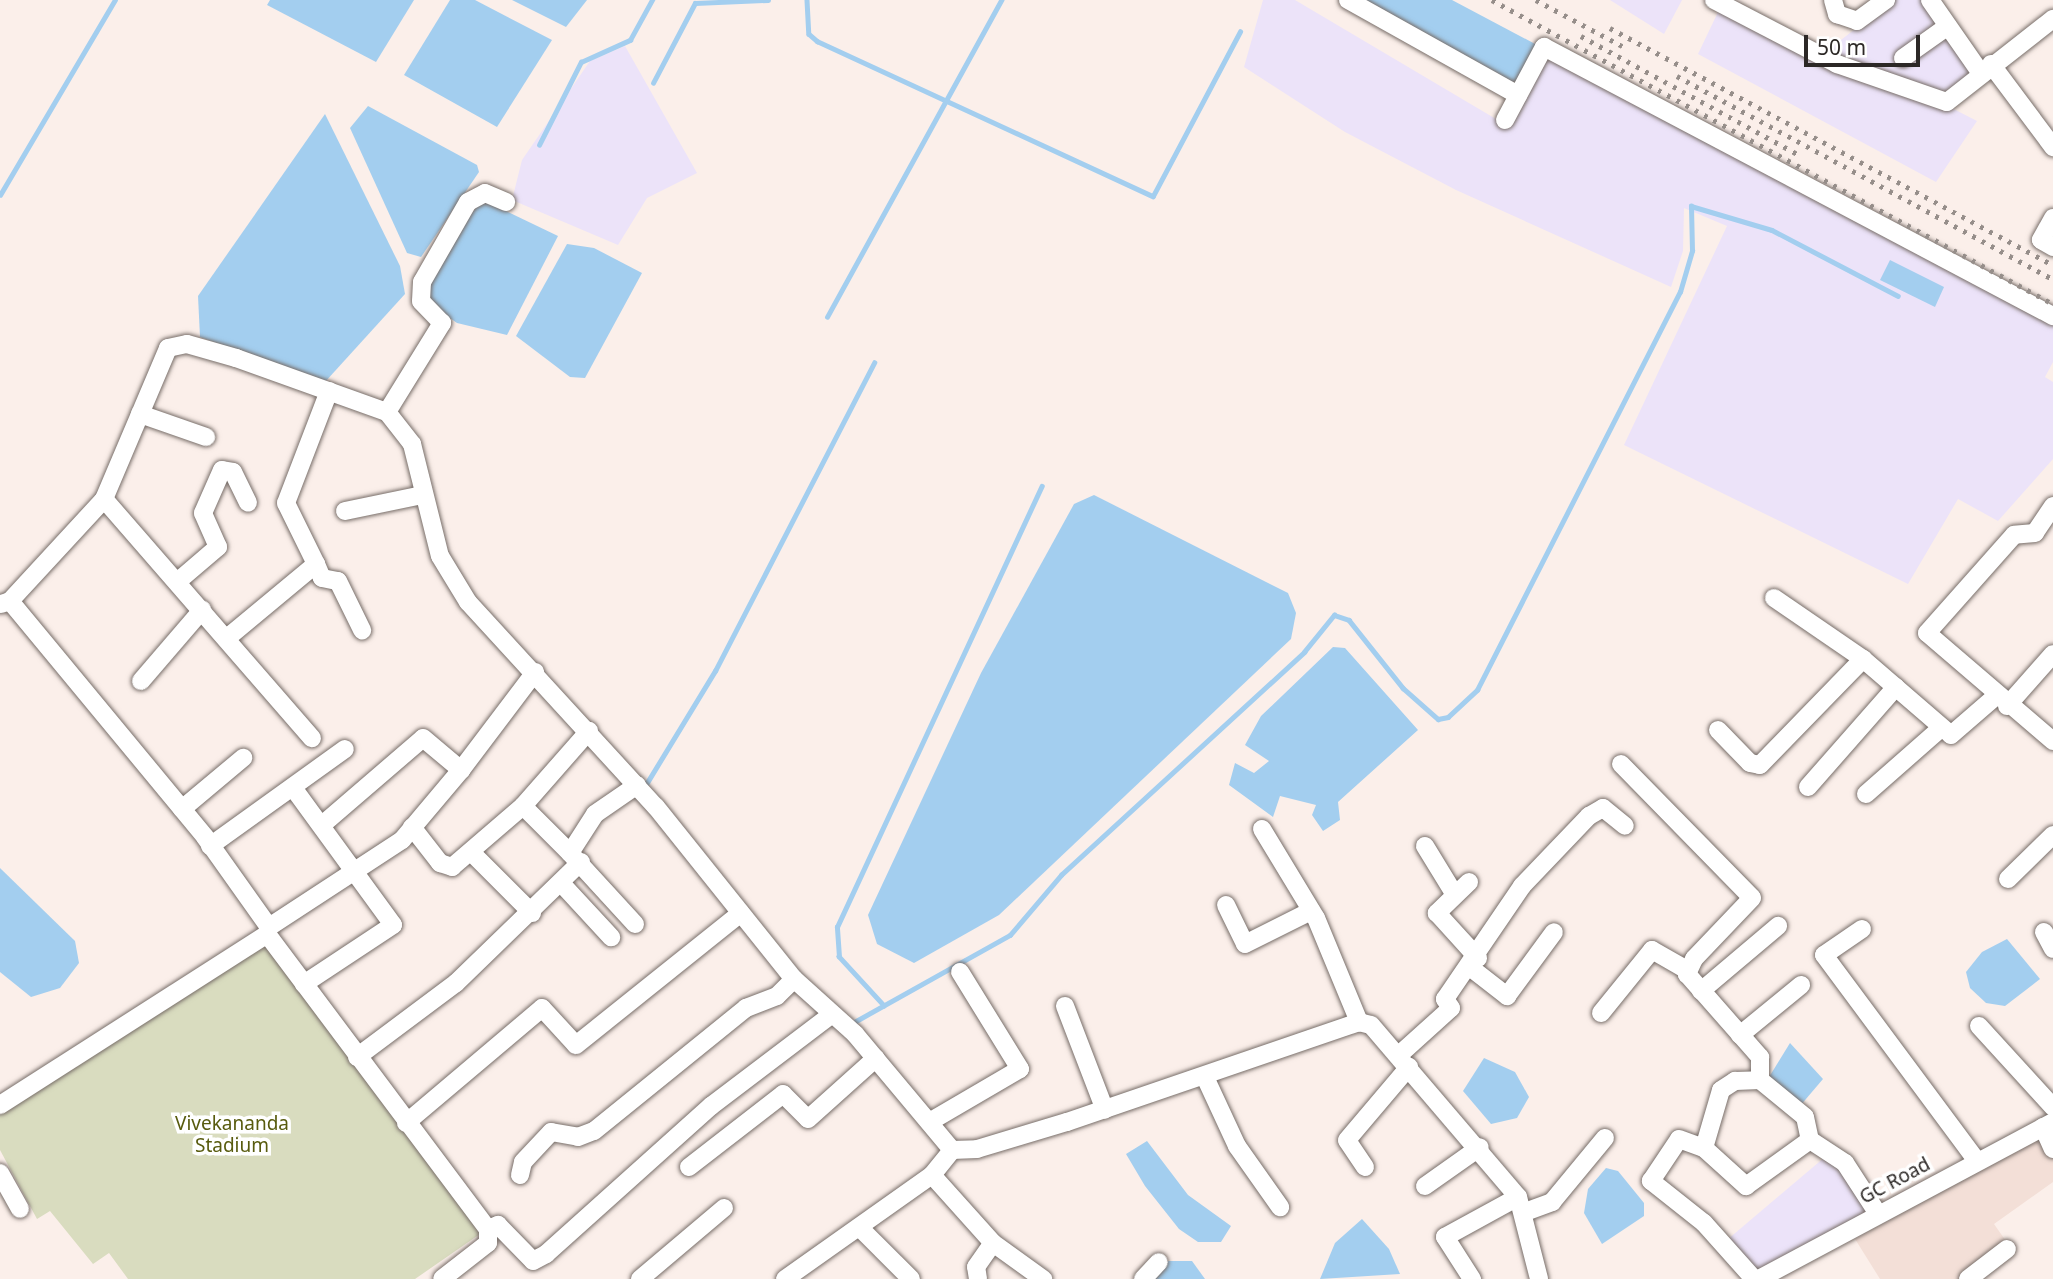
<!DOCTYPE html>
<html>
<head>
<meta charset="utf-8">
<style>
	body { margin:0 }
	#map { position:relative; width:2053px; height:1279px; overflow:hidden; background:#fbefea; font-family:"Noto Sans",sans-serif }
	div>[style] { position:absolute }
	[style*='--x'] { left:calc(var(--x)*1px); top:calc(var(--y)*1px); width:calc(var(--w)*1px); rotate:calc(var(--a)*1deg) }
	.built>* { inset:0; background:#f3dfd7 }
	.industrial>* { inset:0; background:#ece3f9 }
	.green>* { inset:0; background:#d9dcbf }
	.water>* { inset:0; background:#a3ceef }
	.stream>* { height:4.5px; margin:-2.25px; padding:0 2.25px; transform-origin:2.25px; border-radius:2.25px; background:#a3ceef }
	.roads { filter:drop-shadow(0 0 2px #776d68) drop-shadow(0 0 2px #776d68) }
	.minor>* { height:18px; margin:-9px; padding:0 9px; transform-origin:9px; border-radius:9px; background:#fff }
	.rail>* { height:4.5px; margin-top:-2.25px; transform-origin:0; background:repeating-linear-gradient(90deg,#968e8a 0 3.5px,transparent 0 10.5px) }
	span { translate:-50% -50%; white-space:nowrap; text-align:center; line-height:1.15; -webkit-text-stroke:7px #fff; paint-order:stroke }
	.park-label { font-size:19px; color:#585b0e }
	.street-label { font-size:19px; color:#2c2826 }
	.scale { position:absolute; left:1804px; top:35px; width:116px; height:32px; box-sizing:border-box; border:4px solid #2c2826; border-top:0; padding-left:9px; font-size:21px; line-height:24px; white-space:nowrap; color:#2c2826; -webkit-text-stroke:5px #fff; paint-order:stroke }
</style>
</head>
<body>
<div id="map">
	<div class="built">
		<i style="clip-path:polygon(2053px 1128px,2053px 1182px,1994px 1224px,2008px 1244px,1962px 1279px,1880px 1279px,1855px 1239px)"></i>
	</div>
	<div class="industrial">
		<i style="clip-path:polygon(1263px 0,1295px 0,1501px 122px,1546px 52px,2053px 320px,2053px 362px,2045px 377px,2053px 382px,2053px 459px,1998px 521px,1958px 499px,1908px 584px,1624px 445px,1727px 226px,1684px 208px,1683px 251px,1671px 287px,1456px 190px,1345px 132px,1244px 67px)"></i>
		<i style="clip-path:polygon(1610px 0,1682px 0,1664px 34px)"></i>
		<i style="clip-path:polygon(1892px 0,1925px 0,1975px 71px,1940px 102px,1977px 121px,1936px 182px,1698px 54px,1719px 10px,1818px 58px)"></i>
		<i style="clip-path:polygon(625px 46px,697px 173px,647px 198px,618px 245px,512px 200px,522px 160px,590px 61px)"></i>
		<i style="clip-path:polygon(1825px 1157px,1844px 1167px,1872px 1210px,1756px 1272px,1727px 1240px)"></i>
	</div>
	<div class="green">
		<i style="clip-path:polygon(267px 940px,480px 1234px,415px 1279px,128px 1279px,109px 1253px,93px 1264px,50px 1211px,37px 1219px,0 1150px,0 1115px)"></i>
	</div>
	<div class="water">
		<i style="clip-path:polygon(270px 0,414px 0,376px 62px,267px 5px)"></i>
		<i style="clip-path:polygon(450px 0,475px 0,552px 40px,497px 127px,404px 75px)"></i>
		<i style="clip-path:polygon(512px 0,587px 0,566px 27px)"></i>
		<i style="clip-path:polygon(1360px 0,1452px 0,1537px 45px,1516px 85px)"></i>
		<i style="clip-path:polygon(368px 106px,477px 165px,479px 172px,421px 257px,407px 253px,350px 128px)"></i>
		<i style="clip-path:polygon(325px 114px,400px 266px,405px 294px,325px 382px,200px 337px,198px 296px)"></i>
		<i style="clip-path:polygon(483px 200px,558px 236px,507px 335px,457px 323px,423px 299px,459px 228px)"></i>
		<i style="clip-path:polygon(567px 244px,594px 248px,642px 273px,585px 378px,570px 377px,516px 336px)"></i>
		<i style="clip-path:polygon(1890px 260px,1944px 287px,1935px 307px,1880px 280px)"></i>
		<i style="clip-path:polygon(1094px 495px,1288px 593px,1296px 613px,1291px 639px,999px 915px,914px 963px,877px 944px,868px 915px,981px 673px,1074px 504px)"></i>
		<i style="clip-path:polygon(1333px 647px,1345px 648px,1418px 730px,1338px 802px,1340px 820px,1323px 831px,1312px 815px,1316px 805px,1280px 796px,1273px 817px,1229px 785px,1235px 763px,1254px 773px,1269px 761px,1245px 745px,1261px 716px)"></i>
		<i style="clip-path:polygon(0 868px,75px 941px,79px 963px,60px 988px,31px 997px,0 972px)"></i>
		<i style="clip-path:polygon(2007px 939px,2040px 979px,2005px 1006px,1986px 1003px,1970px 988px,1966px 972px,1982px 952px)"></i>
		<i style="clip-path:polygon(1790px 1043px,1823px 1079px,1800px 1106px,1766px 1082px)"></i>
		<i style="clip-path:polygon(1484px 1058px,1515px 1072px,1529px 1097px,1517px 1118px,1491px 1124px,1463px 1091px)"></i>
		<i style="clip-path:polygon(1147px 1141px,1188px 1195px,1231px 1226px,1221px 1242px,1198px 1242px,1179px 1229px,1145px 1186px,1126px 1154px)"></i>
		<i style="clip-path:polygon(1606px 1168px,1618px 1171px,1644px 1203px,1644px 1216px,1602px 1244px,1584px 1213px,1588px 1189px)"></i>
		<i style="clip-path:polygon(1362px 1219px,1389px 1249px,1400px 1274px,1320px 1279px,1335px 1243px)"></i>
		<i style="clip-path:polygon(1168px 1261px,1192px 1261px,1205px 1279px,1150px 1279px)"></i>
	</div>
	<div class="stream">
		<i style="--x:807;--y:0;--w:34;--a:87"></i>
		<i style="--x:809;--y:34;--w:11;--a:41"></i>
		<i style="--x:817;--y:41;--w:370;--a:24.8"></i>
		<i style="--x:1153;--y:196;--w:186;--a:-62.1"></i>
		<i style="--x:653;--y:83;--w:90;--a:-62.3"></i>
		<i style="--x:695;--y:3;--w:73;--a:-2.4"></i>
		<i style="--x:539;--y:145;--w:93;--a:-63.2"></i>
		<i style="--x:581;--y:62;--w:54;--a:-24.2"></i>
		<i style="--x:630;--y:40;--w:46;--a:-61.2"></i>
		<i style="--x:0;--y:195;--w:226;--a:-59.5"></i>
		<i style="--x:827;--y:317;--w:362;--a:-61.2"></i>
		<i style="--x:645;--y:786;--w:135;--a:-58.7"></i>
		<i style="--x:715;--y:671;--w:347;--a:-62.7"></i>
		<i style="--x:884;--y:1006;--w:67;--a:-132.6"></i>
		<i style="--x:839;--y:957;--w:30;--a:-94"></i>
		<i style="--x:837;--y:927;--w:486;--a:-65.1"></i>
		<i style="--x:856;--y:1021;--w:176;--a:-29.2"></i>
		<i style="--x:1010;--y:935;--w:79;--a:-49.6"></i>
		<i style="--x:1061;--y:875;--w:330;--a:-42.5"></i>
		<i style="--x:1304;--y:652;--w:48;--a:-51"></i>
		<i style="--x:1334;--y:615;--w:16;--a:18"></i>
		<i style="--x:1349;--y:620;--w:87;--a:51.5"></i>
		<i style="--x:1403;--y:688;--w:47;--a:41.5"></i>
		<i style="--x:1438;--y:719;--w:10;--a:-11"></i>
		<i style="--x:1448;--y:717;--w:40;--a:-43"></i>
		<i style="--x:1477;--y:690;--w:447;--a:-63"></i>
		<i style="--x:1680;--y:292;--w:43;--a:-73.7"></i>
		<i style="--x:1692;--y:251;--w:45;--a:-91.3"></i>
		<i style="--x:1691;--y:206;--w:84;--a:16.5"></i>
		<i style="--x:1772;--y:230;--w:142;--a:27.6"></i>
	</div>
	<div class="roads">
		<div class="minor">
			<i style="--x:1348;--y:0;--w:195;--a:29.2"></i>
			<i style="--x:1714;--y:0;--w:139;--a:27.5"></i>
			<i style="--x:1837;--y:64;--w:116;--a:19.1"></i>
			<i style="--x:1947;--y:102;--w:135;--a:-38.1"></i>
			<i style="--x:1833;--y:0;--w:15;--a:74"></i>
			<i style="--x:1837;--y:14;--w:21;--a:19"></i>
			<i style="--x:1857;--y:21;--w:36;--a:-36"></i>
			<i style="--x:1930;--y:0;--w:88;--a:55.2"></i>
			<i style="--x:1903;--y:58;--w:55;--a:-35.4"></i>
			<i style="--x:1991;--y:64;--w:104;--a:53.2"></i>
			<i style="--x:1505;--y:120;--w:83;--a:-61.9"></i>
			<i style="--x:1544;--y:47;--w:576;--a:27.86"></i>
			<i style="--x:2053;--y:218;--w:25;--a:119"></i>
			<i style="--x:2041;--y:240;--w:14;--a:30"></i>
			<i style="--x:387;--y:412;--w:105;--a:-58.3"></i>
			<i style="--x:442;--y:323;--w:30;--a:-134"></i>
			<i style="--x:421;--y:301;--w:19;--a:-87"></i>
			<i style="--x:422;--y:282;--w:92;--a:-60.1"></i>
			<i style="--x:468;--y:202;--w:19;--a:-28"></i>
			<i style="--x:485;--y:193;--w:23;--a:23"></i>
			<i style="--x:140;--y:414;--w:70;--a:19.2"></i>
			<i style="--x:104;--y:499;--w:317;--a:49"></i>
			<i style="--x:2053;--y:506;--w:32;--a:124"></i>
			<i style="--x:2035;--y:533;--w:21;--a:175"></i>
			<i style="--x:2014;--y:535;--w:131;--a:131.6"></i>
			<i style="--x:1927;--y:633;--w:166;--a:40.6"></i>
			<i style="--x:345;--y:511;--w:79;--a:-11.7"></i>
			<i style="--x:316;--y:564;--w:15;--a:67"></i>
			<i style="--x:322;--y:578;--w:16;--a:11"></i>
			<i style="--x:338;--y:581;--w:55;--a:63.9"></i>
			<i style="--x:177;--y:582;--w:54;--a:-40.5"></i>
			<i style="--x:218;--y:547;--w:37;--a:-114"></i>
			<i style="--x:203;--y:513;--w:47;--a:-66.2"></i>
			<i style="--x:222;--y:470;--w:11;--a:10"></i>
			<i style="--x:233;--y:472;--w:34;--a:64"></i>
			<i style="--x:1774;--y:598;--w:108;--a:34.4"></i>
			<i style="--x:10;--y:601;--w:139;--a:-47.3"></i>
			<i style="--x:104;--y:499;--w:164;--a:-67"></i>
			<i style="--x:168;--y:348;--w:19;--a:-12"></i>
			<i style="--x:187;--y:344;--w:51;--a:15.9"></i>
			<i style="--x:236;--y:358;--w:160;--a:19.7"></i>
			<i style="--x:387;--y:412;--w:41;--a:52"></i>
			<i style="--x:412;--y:444;--w:115;--a:76"></i>
			<i style="--x:440;--y:556;--w:54;--a:58.7"></i>
			<i style="--x:468;--y:602;--w:278;--a:47.5"></i>
			<i style="--x:656;--y:807;--w:221;--a:51.3"></i>
			<i style="--x:794;--y:979;--w:82;--a:42"></i>
			<i style="--x:855;--y:1034;--w:151;--a:50.1"></i>
			<i style="--x:952;--y:1150;--w:25;--a:-2"></i>
			<i style="--x:977;--y:1149;--w:94;--a:-16.7"></i>
			<i style="--x:1067;--y:1122;--w:309;--a:-18.9"></i>
			<i style="--x:1359;--y:1022;--w:12;--a:14"></i>
			<i style="--x:1371;--y:1025;--w:226;--a:49.5"></i>
			<i style="--x:1518;--y:1197;--w:85;--a:75.6"></i>
			<i style="--x:1;--y:604;--w:9;--a:-18"></i>
			<i style="--x:10;--y:601;--w:306;--a:50.4"></i>
			<i style="--x:205;--y:837;--w:110;--a:54.6"></i>
			<i style="--x:269;--y:927;--w:7;--a:106"></i>
			<i style="--x:267;--y:934;--w:369;--a:53.2"></i>
			<i style="--x:488;--y:1229;--w:14;--a:90"></i>
			<i style="--x:488;--y:1243;--w:58;--a:142"></i>
			<i style="--x:227;--y:638;--w:116;--a:-39.7"></i>
			<i style="--x:316;--y:564;--w:68;--a:-116.2"></i>
			<i style="--x:286;--y:503;--w:120;--a:-69"></i>
			<i style="--x:141;--y:681;--w:94;--a:-49.3"></i>
			<i style="--x:2007;--y:706;--w:69;--a:-48.5"></i>
			<i style="--x:1718;--y:730;--w:46;--a:45.9"></i>
			<i style="--x:1750;--y:763;--w:10;--a:11"></i>
			<i style="--x:1760;--y:765;--w:148;--a:-45.8"></i>
			<i style="--x:1863;--y:659;--w:116;--a:40.8"></i>
			<i style="--x:1951;--y:735;--w:60;--a:-40.9"></i>
			<i style="--x:1621;--y:764;--w:187;--a:45.6"></i>
			<i style="--x:1752;--y:898;--w:84;--a:133.6"></i>
			<i style="--x:1694;--y:959;--w:17;--a:115"></i>
			<i style="--x:1687;--y:974;--w:111;--a:48.7"></i>
			<i style="--x:1760;--y:1057;--w:23;--a:90"></i>
			<i style="--x:1760;--y:1080;--w:58;--a:39.4"></i>
			<i style="--x:1805;--y:1117;--w:24;--a:78"></i>
			<i style="--x:1810;--y:1140;--w:42;--a:33.3"></i>
			<i style="--x:1845;--y:1163;--w:61;--a:57.1"></i>
			<i style="--x:1808;--y:787;--w:133;--a:-48.7"></i>
			<i style="--x:294;--y:789;--w:168;--a:53.9"></i>
			<i style="--x:393;--y:925;--w:107;--a:146.5"></i>
			<i style="--x:1866;--y:794;--w:98;--a:-41.3"></i>
			<i style="--x:523;--y:806;--w:66;--a:45"></i>
			<i style="--x:182;--y:809;--w:80;--a:-39.9"></i>
			<i style="--x:322;--y:825;--w:133;--a:-40.7"></i>
			<i style="--x:423;--y:738;--w:50;--a:40.1"></i>
			<i style="--x:461;--y:770;--w:123;--a:-52.9"></i>
			<i style="--x:412;--y:827;--w:46;--a:52.1"></i>
			<i style="--x:440;--y:863;--w:13;--a:18"></i>
			<i style="--x:452;--y:867;--w:94;--a:-40.7"></i>
			<i style="--x:523;--y:806;--w:100;--a:-48.7"></i>
			<i style="--x:1262;--y:829;--w:104;--a:58.8"></i>
			<i style="--x:1316;--y:918;--w:113;--a:67.5"></i>
			<i style="--x:210;--y:846;--w:166;--a:-35.7"></i>
			<i style="--x:1425;--y:846;--w:57;--a:58.5"></i>
			<i style="--x:472;--y:853;--w:85;--a:45"></i>
			<i style="--x:2008;--y:879;--w:63;--a:-44.4"></i>
			<i style="--x:1469;--y:882;--w:45;--a:135.9"></i>
			<i style="--x:1437;--y:913;--w:61;--a:47.7"></i>
			<i style="--x:561;--y:883;--w:74;--a:47.2"></i>
			<i style="--x:1226;--y:905;--w:43;--a:64"></i>
			<i style="--x:1245;--y:944;--w:74;--a:-26.6"></i>
			<i style="--x:635;--y:924;--w:96;--a:-132.5"></i>
			<i style="--x:570;--y:853;--w:46;--a:-57.3"></i>
			<i style="--x:595;--y:814;--w:51;--a:-34.6"></i>
			<i style="--x:269;--y:927;--w:159;--a:-33.2"></i>
			<i style="--x:402;--y:840;--w:92;--a:-49.9"></i>
			<i style="--x:1862;--y:929;--w:46;--a:145.6"></i>
			<i style="--x:1824;--y:955;--w:257;--a:53.4"></i>
			<i style="--x:2044;--y:932;--w:19;--a:62"></i>
			<i style="--x:1471;--y:968;--w:46;--a:37.9"></i>
			<i style="--x:1507;--y:996;--w:79;--a:-53.7"></i>
			<i style="--x:1701;--y:991;--w:101;--a:-40.2"></i>
			<i style="--x:1065;--y:1006;--w:111;--a:69"></i>
			<i style="--x:1601;--y:1013;--w:81;--a:-51"></i>
			<i style="--x:1652;--y:950;--w:40;--a:29.7"></i>
			<i style="--x:1979;--y:1026;--w:110;--a:47.6"></i>
			<i style="--x:1740;--y:1035;--w:79;--a:-39.3"></i>
			<i style="--x:1399;--y:1055;--w:70;--a:-42.1"></i>
			<i style="--x:1451;--y:1008;--w:11;--a:-124"></i>
			<i style="--x:1445;--y:999;--w:137;--a:-55.7"></i>
			<i style="--x:1522;--y:886;--w:97;--a:-46.3"></i>
			<i style="--x:1589;--y:816;--w:16;--a:-30"></i>
			<i style="--x:1603;--y:808;--w:28;--a:39"></i>
			<i style="--x:357;--y:1057;--w:124;--a:-36.8"></i>
			<i style="--x:456;--y:983;--w:174;--a:-44.1"></i>
			<i style="--x:1205;--y:1077;--w:76;--a:65.1"></i>
			<i style="--x:1237;--y:1146;--w:75;--a:54.8"></i>
			<i style="--x:0;--y:1105;--w:317;--a:-32.6"></i>
			<i style="--x:931;--y:1121;--w:103;--a:-30.3"></i>
			<i style="--x:1020;--y:1069;--w:114;--a:-121.7"></i>
			<i style="--x:406;--y:1123;--w:178;--a:-40.2"></i>
			<i style="--x:542;--y:1008;--w:50;--a:47.4"></i>
			<i style="--x:576;--y:1045;--w:211;--a:-38.7"></i>
			<i style="--x:2043;--y:1127;--w:24;--a:66"></i>
			<i style="--x:1704;--y:1148;--w:60;--a:-73.7"></i>
			<i style="--x:1721;--y:1090;--w:17;--a:-33"></i>
			<i style="--x:1735;--y:1081;--w:25;--a:-2"></i>
			<i style="--x:689;--y:1167;--w:119;--a:-37.8"></i>
			<i style="--x:783;--y:1094;--w:35;--a:45"></i>
			<i style="--x:808;--y:1119;--w:91;--a:-41.9"></i>
			<i style="--x:1365;--y:1167;--w:32;--a:-124"></i>
			<i style="--x:1347;--y:1140;--w:96;--a:-49.7"></i>
			<i style="--x:0;--y:1173;--w:41;--a:60.9"></i>
			<i style="--x:520;--y:1175;--w:13;--a:-77"></i>
			<i style="--x:523;--y:1162;--w:41;--a:-47"></i>
			<i style="--x:551;--y:1132;--w:27;--a:10"></i>
			<i style="--x:578;--y:1137;--w:17;--a:-21"></i>
			<i style="--x:594;--y:1131;--w:196;--a:-39"></i>
			<i style="--x:746;--y:1008;--w:33;--a:-21"></i>
			<i style="--x:777;--y:996;--w:24;--a:-45"></i>
			<i style="--x:932;--y:1175;--w:91;--a:48.1"></i>
			<i style="--x:993;--y:1243;--w:62;--a:35.8"></i>
			<i style="--x:1425;--y:1186;--w:67;--a:-35.3"></i>
			<i style="--x:1525;--y:1212;--w:29;--a:-20"></i>
			<i style="--x:1552;--y:1202;--w:83;--a:-50.4"></i>
			<i style="--x:860;--y:1228;--w:72;--a:45"></i>
			<i style="--x:488;--y:1229;--w:11;--a:-22"></i>
			<i style="--x:498;--y:1225;--w:50;--a:45.8"></i>
			<i style="--x:533;--y:1261;--w:15;--a:-28"></i>
			<i style="--x:546;--y:1254;--w:222;--a:-41.9"></i>
			<i style="--x:711;--y:1106;--w:152;--a:-37.2"></i>
			<i style="--x:640;--y:1279;--w:110;--a:-40.2"></i>
			<i style="--x:785;--y:1279;--w:180;--a:-35.3"></i>
			<i style="--x:932;--y:1175;--w:32;--a:-51"></i>
			<i style="--x:978;--y:1279;--w:12;--a:-99"></i>
			<i style="--x:976;--y:1267;--w:29;--a:-55"></i>
			<i style="--x:1143;--y:1279;--w:23;--a:-47"></i>
			<i style="--x:1472;--y:1279;--w:50;--a:-122.7"></i>
			<i style="--x:1445;--y:1237;--w:83;--a:-28.7"></i>
			<i style="--x:1754;--y:1279;--w:75;--a:-131.8"></i>
			<i style="--x:1704;--y:1223;--w:68;--a:-141.6"></i>
			<i style="--x:1651;--y:1181;--w:50;--a:-56.3"></i>
			<i style="--x:1679;--y:1139;--w:27;--a:20"></i>
			<i style="--x:1704;--y:1148;--w:57;--a:42.1"></i>
			<i style="--x:1746;--y:1186;--w:79;--a:-35.7"></i>
			<i style="--x:1759;--y:1279;--w:333;--a:-28.1"></i>
			<i style="--x:1968;--y:1279;--w:49;--a:-37.6"></i>
		</div>
	</div>
	<div class="rail">
		<i style="--x:1492;--y:0;--w:638;--a:28.45"></i>
		<i style="--x:1536;--y:0;--w:98;--a:28.1"></i>
		<i style="--x:1610;--y:28;--w:502;--a:28.15"></i>
		<i style="--x:1581;--y:36;--w:248;--a:28.6"></i>
		<i style="--x:1677;--y:76;--w:427;--a:28.4"></i>
	</div>
	<div class="park-label">
		<span style="left:232px;top:1135px">Vivekananda<br>Stadium</span>
	</div>
	<div class="street-label">
		<span style="left:1895px;top:1181px;rotate:-28deg">GC Road</span>
	</div>
	<div class="scale">50 m</div>
</div>
</body>
</html>
